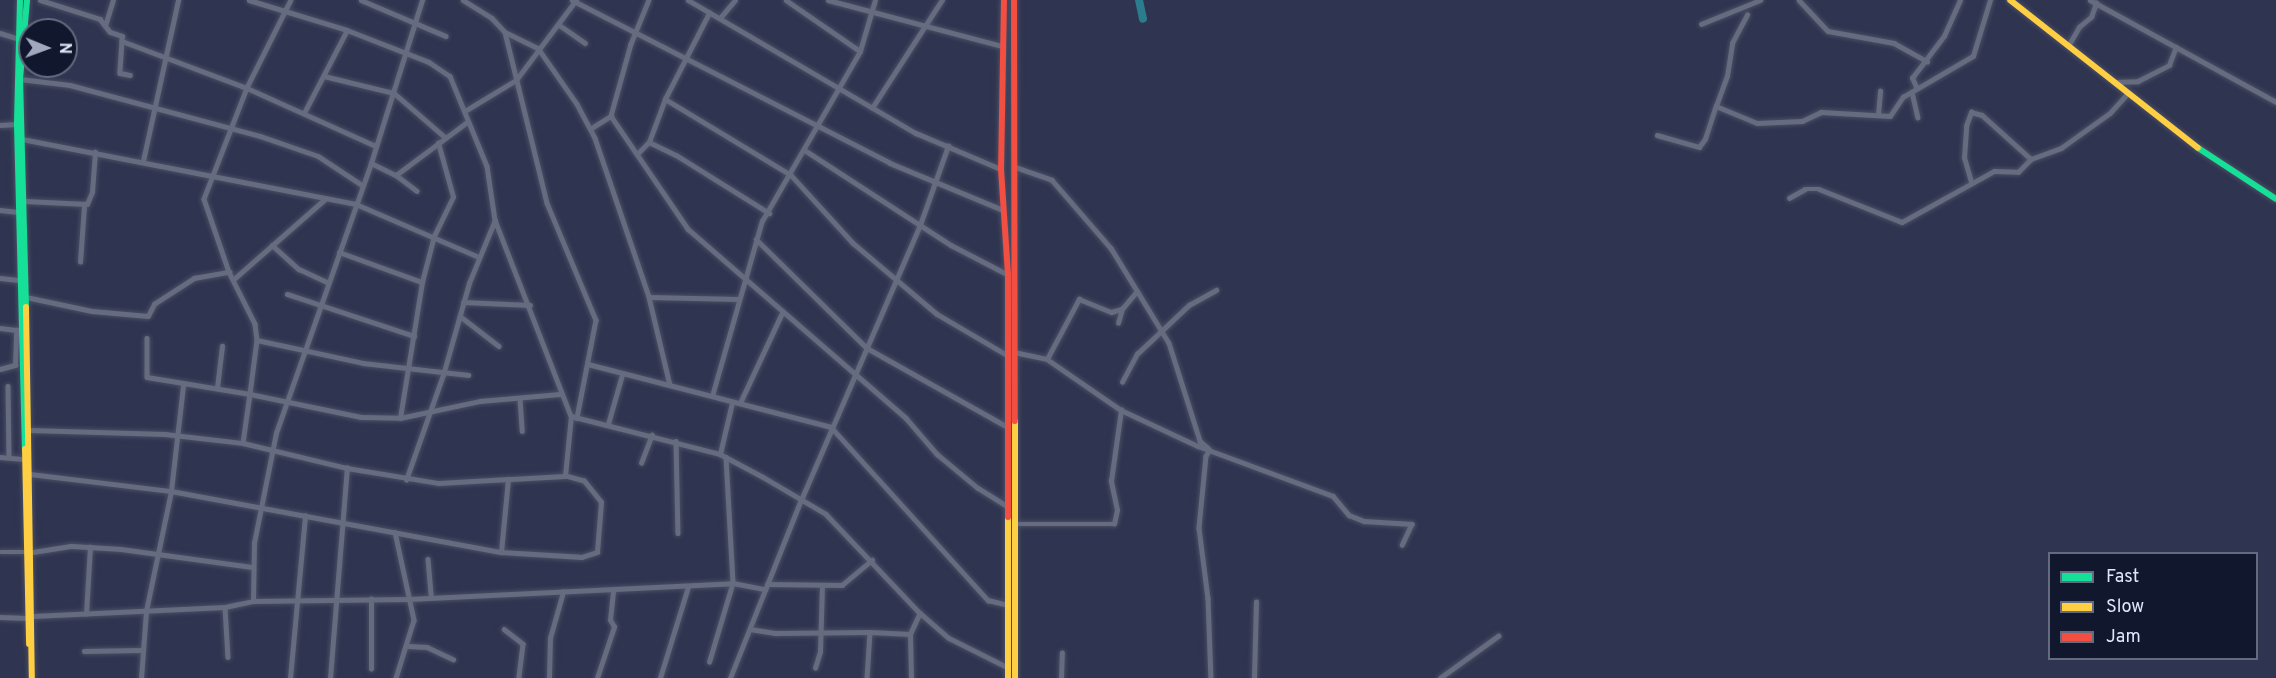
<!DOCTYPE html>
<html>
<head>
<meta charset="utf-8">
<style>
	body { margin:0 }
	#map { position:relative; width:2276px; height:678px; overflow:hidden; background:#2f3450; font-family:Overpass,sans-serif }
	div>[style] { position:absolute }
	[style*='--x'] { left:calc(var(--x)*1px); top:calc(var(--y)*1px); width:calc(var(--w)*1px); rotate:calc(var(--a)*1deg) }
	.river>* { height:8px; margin:-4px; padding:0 4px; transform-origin:4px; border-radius:4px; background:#2b7d8d }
	.roads { filter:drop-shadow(0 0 2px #4a4e64) drop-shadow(0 0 2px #4a4e64) }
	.street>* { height:4.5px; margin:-2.25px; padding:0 2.25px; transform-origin:2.25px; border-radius:2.25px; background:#666c80 }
	.fast>* { height:6px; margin:-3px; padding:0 3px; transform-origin:3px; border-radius:3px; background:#16e098 }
	.slow>* { height:6px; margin:-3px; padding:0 3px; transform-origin:3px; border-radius:3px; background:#ffcf43 }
	.jam>* { height:6px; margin:-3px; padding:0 3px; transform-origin:3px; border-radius:3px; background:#f24e42 }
	span { translate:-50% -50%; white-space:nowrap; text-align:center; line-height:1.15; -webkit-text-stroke:5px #11172d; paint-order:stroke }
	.legend { position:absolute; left:2048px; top:552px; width:210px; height:108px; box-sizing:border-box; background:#11172d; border:2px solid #646a7f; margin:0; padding:8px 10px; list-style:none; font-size:18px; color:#e0e7fa }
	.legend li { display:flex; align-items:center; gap:12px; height:30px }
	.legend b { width:30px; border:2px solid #646a7f }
	.north { position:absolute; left:18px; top:18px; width:60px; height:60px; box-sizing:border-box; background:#11172d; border:2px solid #646a7f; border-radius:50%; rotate:91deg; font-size:16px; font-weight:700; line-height:24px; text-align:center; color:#e0e7fa }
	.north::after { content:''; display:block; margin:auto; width:21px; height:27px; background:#a2a8be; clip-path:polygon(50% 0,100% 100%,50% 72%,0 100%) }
</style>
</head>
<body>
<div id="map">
	<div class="river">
		<i style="--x:1139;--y:0;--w:19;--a:78"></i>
	</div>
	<div class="roads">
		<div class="street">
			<i style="--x:40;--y:0;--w:63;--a:17.6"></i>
			<i style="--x:100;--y:19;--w:16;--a:52"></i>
			<i style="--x:110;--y:32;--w:13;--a:18"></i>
			<i style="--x:122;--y:36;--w:5;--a:90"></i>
			<i style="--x:122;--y:41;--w:134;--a:20.6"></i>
			<i style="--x:247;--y:88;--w:139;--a:24.2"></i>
			<i style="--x:249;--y:0;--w:102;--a:17"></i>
			<i style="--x:347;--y:30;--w:88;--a:21.3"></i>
			<i style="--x:429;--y:62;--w:25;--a:34"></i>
			<i style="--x:450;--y:76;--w:97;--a:67.7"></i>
			<i style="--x:487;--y:166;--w:55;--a:81.6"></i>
			<i style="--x:495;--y:220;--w:210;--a:68.8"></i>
			<i style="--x:571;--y:416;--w:154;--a:14.3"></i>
			<i style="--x:720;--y:454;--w:49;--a:28.1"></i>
			<i style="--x:763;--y:477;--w:73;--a:30.4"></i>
			<i style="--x:826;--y:514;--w:137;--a:46.5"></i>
			<i style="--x:920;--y:613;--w:38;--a:41"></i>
			<i style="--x:949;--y:638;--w:65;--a:26.6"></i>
			<i style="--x:291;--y:0;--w:98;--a:116.6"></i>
			<i style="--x:247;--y:88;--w:119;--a:111.2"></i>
			<i style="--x:204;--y:199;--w:77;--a:71.1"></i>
			<i style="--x:229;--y:272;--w:58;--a:63.4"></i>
			<i style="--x:255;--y:324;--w:16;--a:83"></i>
			<i style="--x:257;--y:340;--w:108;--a:12.2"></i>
			<i style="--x:363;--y:363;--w:106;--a:6.5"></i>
			<i style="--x:361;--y:0;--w:92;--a:23"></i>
			<i style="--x:463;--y:0;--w:34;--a:32"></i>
			<i style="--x:492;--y:18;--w:19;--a:47"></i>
			<i style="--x:505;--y:32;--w:37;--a:26"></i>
			<i style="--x:538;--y:48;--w:68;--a:55.1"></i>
			<i style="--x:577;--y:104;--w:38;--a:62"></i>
			<i style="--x:595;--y:138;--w:168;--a:71.2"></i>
			<i style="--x:649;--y:297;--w:90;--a:76.6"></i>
			<i style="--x:572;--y:0;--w:357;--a:27.1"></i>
			<i style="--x:890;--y:163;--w:122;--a:22.6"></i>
			<i style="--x:649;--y:0;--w:48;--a:112.2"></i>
			<i style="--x:631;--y:44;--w:75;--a:105.5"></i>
			<i style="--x:611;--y:116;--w:137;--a:55.7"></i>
			<i style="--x:688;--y:229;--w:289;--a:40.9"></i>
			<i style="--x:906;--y:418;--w:48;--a:49.3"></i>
			<i style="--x:937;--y:454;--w:53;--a:39.7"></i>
			<i style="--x:978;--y:488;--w:34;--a:32"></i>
			<i style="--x:688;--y:0;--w:264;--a:30.3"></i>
			<i style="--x:916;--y:133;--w:92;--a:23"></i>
			<i style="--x:786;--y:0;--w:90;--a:34.6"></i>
			<i style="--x:828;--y:0;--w:180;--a:14.8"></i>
			<i style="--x:1799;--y:0;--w:42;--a:46.9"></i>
			<i style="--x:1828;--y:31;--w:67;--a:10.3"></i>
			<i style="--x:1894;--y:43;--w:38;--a:29"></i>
			<i style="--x:2090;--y:0;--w:212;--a:28.7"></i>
			<i style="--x:720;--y:18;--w:23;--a:-50"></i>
			<i style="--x:558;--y:24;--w:33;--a:35"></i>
			<i style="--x:1701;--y:24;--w:64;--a:-22.1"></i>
			<i style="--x:105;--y:26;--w:27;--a:-73"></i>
			<i style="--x:505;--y:32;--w:176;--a:76.2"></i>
			<i style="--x:547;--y:203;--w:127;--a:67.3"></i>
			<i style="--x:596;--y:320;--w:100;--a:101"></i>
			<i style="--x:0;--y:33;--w:17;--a:17"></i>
			<i style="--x:122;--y:41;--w:32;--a:94"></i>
			<i style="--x:120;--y:73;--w:10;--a:11"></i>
			<i style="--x:2068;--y:46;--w:22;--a:-60"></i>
			<i style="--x:2079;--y:27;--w:16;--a:-40"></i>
			<i style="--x:2091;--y:17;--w:15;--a:-70"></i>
			<i style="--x:324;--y:76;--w:72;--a:13.7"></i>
			<i style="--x:394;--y:93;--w:67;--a:40.8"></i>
			<i style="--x:20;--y:79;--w:50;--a:6.8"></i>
			<i style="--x:70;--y:85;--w:197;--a:15"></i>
			<i style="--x:260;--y:136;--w:61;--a:19"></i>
			<i style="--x:318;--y:156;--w:53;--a:33.4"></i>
			<i style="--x:2114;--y:82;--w:24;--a:-2"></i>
			<i style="--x:2138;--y:81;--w:35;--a:-27"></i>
			<i style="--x:2169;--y:65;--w:19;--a:-69"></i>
			<i style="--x:1917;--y:89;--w:12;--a:-114"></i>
			<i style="--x:1912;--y:78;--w:53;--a:-52.7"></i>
			<i style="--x:1944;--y:36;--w:39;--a:-66"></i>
			<i style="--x:1912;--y:92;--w:26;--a:77"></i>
			<i style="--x:665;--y:99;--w:147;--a:31.1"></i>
			<i style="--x:791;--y:175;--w:92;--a:47.6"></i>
			<i style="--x:853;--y:243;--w:110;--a:40.2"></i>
			<i style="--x:937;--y:314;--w:81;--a:30.4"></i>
			<i style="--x:1716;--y:106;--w:32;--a:-70"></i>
			<i style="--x:1727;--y:76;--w:33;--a:-81"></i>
			<i style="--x:1732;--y:43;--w:32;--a:-62"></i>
			<i style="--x:872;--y:108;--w:129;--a:-57.1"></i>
			<i style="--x:465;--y:111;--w:60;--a:-31.3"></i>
			<i style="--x:516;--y:80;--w:100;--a:-53.1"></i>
			<i style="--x:304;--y:113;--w:93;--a:-62.6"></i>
			<i style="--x:1878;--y:115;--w:24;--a:-85"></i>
			<i style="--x:0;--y:125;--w:17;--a:-3"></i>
			<i style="--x:590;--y:129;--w:25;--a:-32"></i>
			<i style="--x:1657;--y:135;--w:44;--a:15.9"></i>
			<i style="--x:1699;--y:147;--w:10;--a:-53"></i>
			<i style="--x:1705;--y:139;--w:35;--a:-72"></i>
			<i style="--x:1716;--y:106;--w:44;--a:22.5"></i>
			<i style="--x:1757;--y:123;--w:45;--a:-2.5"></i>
			<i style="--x:1802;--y:121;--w:21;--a:-25"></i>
			<i style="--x:1821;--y:112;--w:69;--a:3.3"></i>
			<i style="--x:1890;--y:116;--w:23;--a:-56"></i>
			<i style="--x:1903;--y:97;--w:81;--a:-30.4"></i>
			<i style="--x:1973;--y:56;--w:59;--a:-73.1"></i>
			<i style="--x:22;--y:139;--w:340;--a:11"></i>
			<i style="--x:356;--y:204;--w:134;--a:23.3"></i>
			<i style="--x:649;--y:142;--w:30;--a:26"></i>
			<i style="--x:676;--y:155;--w:110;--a:31.9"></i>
			<i style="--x:806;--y:151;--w:173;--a:33"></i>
			<i style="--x:951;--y:245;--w:63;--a:27.4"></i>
			<i style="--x:637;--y:154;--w:17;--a:-45"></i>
			<i style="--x:649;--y:142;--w:46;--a:-69.6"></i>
			<i style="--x:665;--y:99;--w:97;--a:-62.9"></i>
			<i style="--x:143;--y:161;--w:165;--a:-77.7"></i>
			<i style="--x:371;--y:163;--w:28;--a:26"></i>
			<i style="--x:396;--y:175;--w:89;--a:-36.7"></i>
			<i style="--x:1015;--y:167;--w:39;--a:19"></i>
			<i style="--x:1052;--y:180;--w:90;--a:49.1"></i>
			<i style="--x:1111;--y:248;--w:111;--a:58.6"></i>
			<i style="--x:1169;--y:343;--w:103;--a:72.4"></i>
			<i style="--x:1200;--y:441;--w:11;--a:41"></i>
			<i style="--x:396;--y:175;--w:26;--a:37"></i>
			<i style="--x:1971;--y:182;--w:25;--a:-106"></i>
			<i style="--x:1964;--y:158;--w:32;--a:-86"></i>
			<i style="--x:1966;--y:126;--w:15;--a:-70"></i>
			<i style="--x:1971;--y:112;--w:11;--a:15"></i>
			<i style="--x:1982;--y:115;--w:66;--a:41.9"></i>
			<i style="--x:1789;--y:198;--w:18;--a:-29"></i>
			<i style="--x:1805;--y:189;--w:14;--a:0"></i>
			<i style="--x:1819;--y:189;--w:89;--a:21.7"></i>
			<i style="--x:1902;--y:222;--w:105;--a:-29"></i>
			<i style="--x:1994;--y:171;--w:24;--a:2"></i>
			<i style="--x:2018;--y:172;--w:18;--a:-45"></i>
			<i style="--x:2031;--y:159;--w:32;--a:-20"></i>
			<i style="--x:2061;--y:148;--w:60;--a:-35.5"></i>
			<i style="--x:2110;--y:113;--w:27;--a:-48"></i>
			<i style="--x:25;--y:201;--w:62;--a:2.8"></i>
			<i style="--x:87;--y:204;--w:13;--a:-67"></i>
			<i style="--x:92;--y:192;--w:40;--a:-85.7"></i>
			<i style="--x:0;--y:210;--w:18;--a:6"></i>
			<i style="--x:756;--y:239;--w:156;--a:44.5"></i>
			<i style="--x:867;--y:348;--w:162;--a:29.3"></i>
			<i style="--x:272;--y:245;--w:36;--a:42"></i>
			<i style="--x:299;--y:269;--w:31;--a:25"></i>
			<i style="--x:339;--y:252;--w:88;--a:19.9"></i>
			<i style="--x:80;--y:262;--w:56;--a:-85.9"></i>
			<i style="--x:0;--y:278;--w:20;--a:6"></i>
			<i style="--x:234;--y:279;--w:121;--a:-41.3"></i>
			<i style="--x:287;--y:294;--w:134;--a:18.3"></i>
			<i style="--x:26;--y:297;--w:67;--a:12"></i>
			<i style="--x:92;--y:311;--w:56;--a:5.1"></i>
			<i style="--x:148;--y:316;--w:13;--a:-63"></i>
			<i style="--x:154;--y:304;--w:48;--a:-33"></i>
			<i style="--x:194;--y:278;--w:36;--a:-10"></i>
			<i style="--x:649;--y:297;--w:89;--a:1.3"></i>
			<i style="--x:463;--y:302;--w:67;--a:2.6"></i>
			<i style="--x:460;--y:316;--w:49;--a:37.6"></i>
			<i style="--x:1118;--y:323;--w:15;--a:-74"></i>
			<i style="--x:1122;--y:309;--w:23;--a:-50"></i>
			<i style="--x:0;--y:328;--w:16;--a:7"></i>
			<i style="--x:147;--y:338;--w:39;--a:90"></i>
			<i style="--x:147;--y:377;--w:104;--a:9.4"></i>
			<i style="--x:250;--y:394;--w:49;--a:98.1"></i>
			<i style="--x:257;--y:340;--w:54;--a:97.4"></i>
			<i style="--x:250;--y:394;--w:113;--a:11.7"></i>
			<i style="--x:361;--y:417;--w:39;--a:1"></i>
			<i style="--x:400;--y:418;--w:82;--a:-12"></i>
			<i style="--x:480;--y:401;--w:80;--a:-5"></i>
			<i style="--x:1014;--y:352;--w:34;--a:12"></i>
			<i style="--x:1047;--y:359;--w:90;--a:34.6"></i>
			<i style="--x:1121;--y:410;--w:85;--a:25.1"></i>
			<i style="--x:1198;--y:446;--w:144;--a:20.3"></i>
			<i style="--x:1333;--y:496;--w:25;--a:50"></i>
			<i style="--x:1349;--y:515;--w:16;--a:22"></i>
			<i style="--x:1364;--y:521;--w:48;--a:3.6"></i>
			<i style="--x:1412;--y:524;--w:23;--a:115"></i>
			<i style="--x:1047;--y:359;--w:68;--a:-61.9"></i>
			<i style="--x:1079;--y:299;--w:35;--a:22"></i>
			<i style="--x:1111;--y:312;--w:11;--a:-15"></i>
			<i style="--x:588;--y:364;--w:251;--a:14.5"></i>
			<i style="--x:831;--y:427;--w:234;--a:47.8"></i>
			<i style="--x:988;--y:600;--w:21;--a:14"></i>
			<i style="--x:0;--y:369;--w:16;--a:-15"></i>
			<i style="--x:15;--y:365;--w:35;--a:-88"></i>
			<i style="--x:1122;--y:382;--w:32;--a:-62"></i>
			<i style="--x:1137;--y:354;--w:71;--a:-43.3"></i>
			<i style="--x:1189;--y:305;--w:31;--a:-29"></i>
			<i style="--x:8;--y:386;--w:71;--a:89.2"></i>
			<i style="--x:217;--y:388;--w:42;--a:-83.2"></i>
			<i style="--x:712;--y:396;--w:182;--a:-74.1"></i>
			<i style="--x:762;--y:221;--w:196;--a:-60"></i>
			<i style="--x:860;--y:51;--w:53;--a:-73.6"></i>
			<i style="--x:520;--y:399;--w:32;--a:86"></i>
			<i style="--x:740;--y:403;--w:99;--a:-65"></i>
			<i style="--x:400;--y:418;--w:138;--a:-80.8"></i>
			<i style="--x:422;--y:282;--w:48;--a:-75.4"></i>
			<i style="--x:434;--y:236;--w:43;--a:-64"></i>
			<i style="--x:453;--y:197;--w:56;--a:-105.5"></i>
			<i style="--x:608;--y:424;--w:51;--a:-74.1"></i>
			<i style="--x:30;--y:430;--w:135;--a:1.7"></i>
			<i style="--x:165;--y:434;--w:79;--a:6.6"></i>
			<i style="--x:243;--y:443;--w:107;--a:13.5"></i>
			<i style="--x:347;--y:468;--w:93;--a:9.3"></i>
			<i style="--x:439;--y:483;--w:126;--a:-3.2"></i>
			<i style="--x:565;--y:476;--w:60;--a:-84.3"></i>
			<i style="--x:676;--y:441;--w:92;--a:88.8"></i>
			<i style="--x:1210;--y:450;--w:7;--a:124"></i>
			<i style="--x:1206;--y:456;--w:72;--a:95.6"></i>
			<i style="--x:1199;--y:528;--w:71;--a:82.7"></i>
			<i style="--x:1208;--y:598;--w:80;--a:87.9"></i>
			<i style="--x:720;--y:454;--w:52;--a:-76.8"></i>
			<i style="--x:0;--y:457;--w:24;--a:5"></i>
			<i style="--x:726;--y:457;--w:126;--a:86.8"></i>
			<i style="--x:641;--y:463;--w:30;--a:-69"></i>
			<i style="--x:30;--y:474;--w:142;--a:6.9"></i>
			<i style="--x:171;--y:491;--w:336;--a:10.5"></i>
			<i style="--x:501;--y:552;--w:73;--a:-84.5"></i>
			<i style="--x:406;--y:480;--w:111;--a:-70.6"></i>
			<i style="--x:443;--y:375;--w:96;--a:-74.2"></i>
			<i style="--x:469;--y:283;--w:68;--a:-67.6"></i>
			<i style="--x:1014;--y:524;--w:100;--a:0"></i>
			<i style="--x:1114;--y:524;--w:14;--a:-78"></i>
			<i style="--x:1117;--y:510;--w:30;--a:-102"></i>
			<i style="--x:1111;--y:481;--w:72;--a:-82"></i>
			<i style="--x:395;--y:532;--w:90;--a:77.8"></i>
			<i style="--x:414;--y:620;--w:61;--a:107.2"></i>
			<i style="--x:0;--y:552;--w:26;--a:0"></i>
			<i style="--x:33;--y:552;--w:39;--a:-9"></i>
			<i style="--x:72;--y:546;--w:49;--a:3.5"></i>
			<i style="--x:121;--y:549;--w:132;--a:7.8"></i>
			<i style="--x:501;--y:552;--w:81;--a:3.5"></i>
			<i style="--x:582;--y:557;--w:16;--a:-18"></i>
			<i style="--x:597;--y:552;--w:50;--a:-85.4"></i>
			<i style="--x:601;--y:502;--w:27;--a:-129"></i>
			<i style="--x:584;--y:481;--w:20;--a:-165"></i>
			<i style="--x:428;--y:559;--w:38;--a:85"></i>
			<i style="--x:767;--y:584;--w:75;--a:0.8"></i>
			<i style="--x:842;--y:585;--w:39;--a:-40"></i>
			<i style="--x:253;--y:601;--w:58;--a:-89"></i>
			<i style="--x:254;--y:543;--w:112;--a:-78.7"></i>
			<i style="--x:276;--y:433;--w:286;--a:-70.6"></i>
			<i style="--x:371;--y:163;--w:171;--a:-72.6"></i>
			<i style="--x:225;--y:607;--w:50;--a:86.6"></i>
			<i style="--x:86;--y:614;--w:67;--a:-86.6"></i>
			<i style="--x:33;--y:616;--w:192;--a:-2.7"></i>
			<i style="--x:225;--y:607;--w:29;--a:-12"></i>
			<i style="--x:253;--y:601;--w:156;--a:-0.7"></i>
			<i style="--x:409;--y:599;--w:324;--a:-2.8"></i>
			<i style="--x:733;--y:583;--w:33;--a:11"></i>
			<i style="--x:0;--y:617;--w:28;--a:2"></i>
			<i style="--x:504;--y:629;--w:24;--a:38"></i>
			<i style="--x:523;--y:644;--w:34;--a:97"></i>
			<i style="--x:750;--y:629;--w:25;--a:9"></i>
			<i style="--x:775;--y:633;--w:95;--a:-0.6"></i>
			<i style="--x:870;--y:632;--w:46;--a:93.7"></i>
			<i style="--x:870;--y:632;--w:40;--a:2.9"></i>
			<i style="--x:408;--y:646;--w:19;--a:3"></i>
			<i style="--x:427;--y:647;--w:29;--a:25"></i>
			<i style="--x:84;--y:651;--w:58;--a:-1"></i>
			<i style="--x:709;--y:662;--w:80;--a:-73.4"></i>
			<i style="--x:815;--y:668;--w:17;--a:-73"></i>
			<i style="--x:820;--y:652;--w:66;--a:-88.3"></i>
			<i style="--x:371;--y:669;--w:70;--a:-90"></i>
			<i style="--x:141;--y:678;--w:67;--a:-85.7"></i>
			<i style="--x:146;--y:611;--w:123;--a:-78.2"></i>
			<i style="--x:171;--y:491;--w:107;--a:-83.5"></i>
			<i style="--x:290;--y:678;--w:163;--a:-84.7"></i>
			<i style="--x:330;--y:678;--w:211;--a:-85.4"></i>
			<i style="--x:549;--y:678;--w:40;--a:-88.6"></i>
			<i style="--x:550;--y:638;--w:48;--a:-74.2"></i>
			<i style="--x:597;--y:678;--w:54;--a:-71.6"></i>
			<i style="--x:614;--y:627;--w:8;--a:-120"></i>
			<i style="--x:610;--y:620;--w:30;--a:-84"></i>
			<i style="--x:660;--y:678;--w:95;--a:-72.9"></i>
			<i style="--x:730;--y:678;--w:192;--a:-68.3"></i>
			<i style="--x:801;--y:500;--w:300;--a:-66.6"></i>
			<i style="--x:920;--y:225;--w:84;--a:-70.5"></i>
			<i style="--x:911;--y:678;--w:44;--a:-91.3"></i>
			<i style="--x:910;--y:634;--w:23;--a:-65"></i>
			<i style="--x:1061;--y:678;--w:25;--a:-88"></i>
			<i style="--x:1254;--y:678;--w:76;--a:-88.5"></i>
			<i style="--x:1440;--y:678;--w:72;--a:-35.9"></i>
		</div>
		<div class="fast">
			<i style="--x:20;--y:0;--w:124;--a:91.4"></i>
			<i style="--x:17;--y:124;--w:325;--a:88.6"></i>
			<i style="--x:2198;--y:148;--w:93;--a:33.2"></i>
			<i style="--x:26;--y:307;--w:228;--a:-91.5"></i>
			<i style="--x:20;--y:79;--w:79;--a:-84.9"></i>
		</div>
		<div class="slow">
			<i style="--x:2010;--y:0;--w:239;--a:38.2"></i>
			<i style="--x:26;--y:307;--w:371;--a:89.1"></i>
			<i style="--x:1015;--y:421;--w:257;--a:90"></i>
			<i style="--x:25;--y:449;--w:195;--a:88.8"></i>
			<i style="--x:1008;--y:517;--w:161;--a:90"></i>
		</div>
		<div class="jam">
			<i style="--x:1004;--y:0;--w:169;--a:91"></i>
			<i style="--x:1001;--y:169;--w:106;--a:86.2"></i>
			<i style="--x:1008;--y:275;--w:242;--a:90"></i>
			<i style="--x:1014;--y:0;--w:421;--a:89.9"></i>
		</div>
	</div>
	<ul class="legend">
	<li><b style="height:8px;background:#16e098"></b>Fast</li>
	<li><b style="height:8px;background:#ffcf43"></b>Slow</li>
	<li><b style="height:8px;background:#f24e42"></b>Jam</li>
	</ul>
	<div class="north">N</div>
</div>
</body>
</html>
